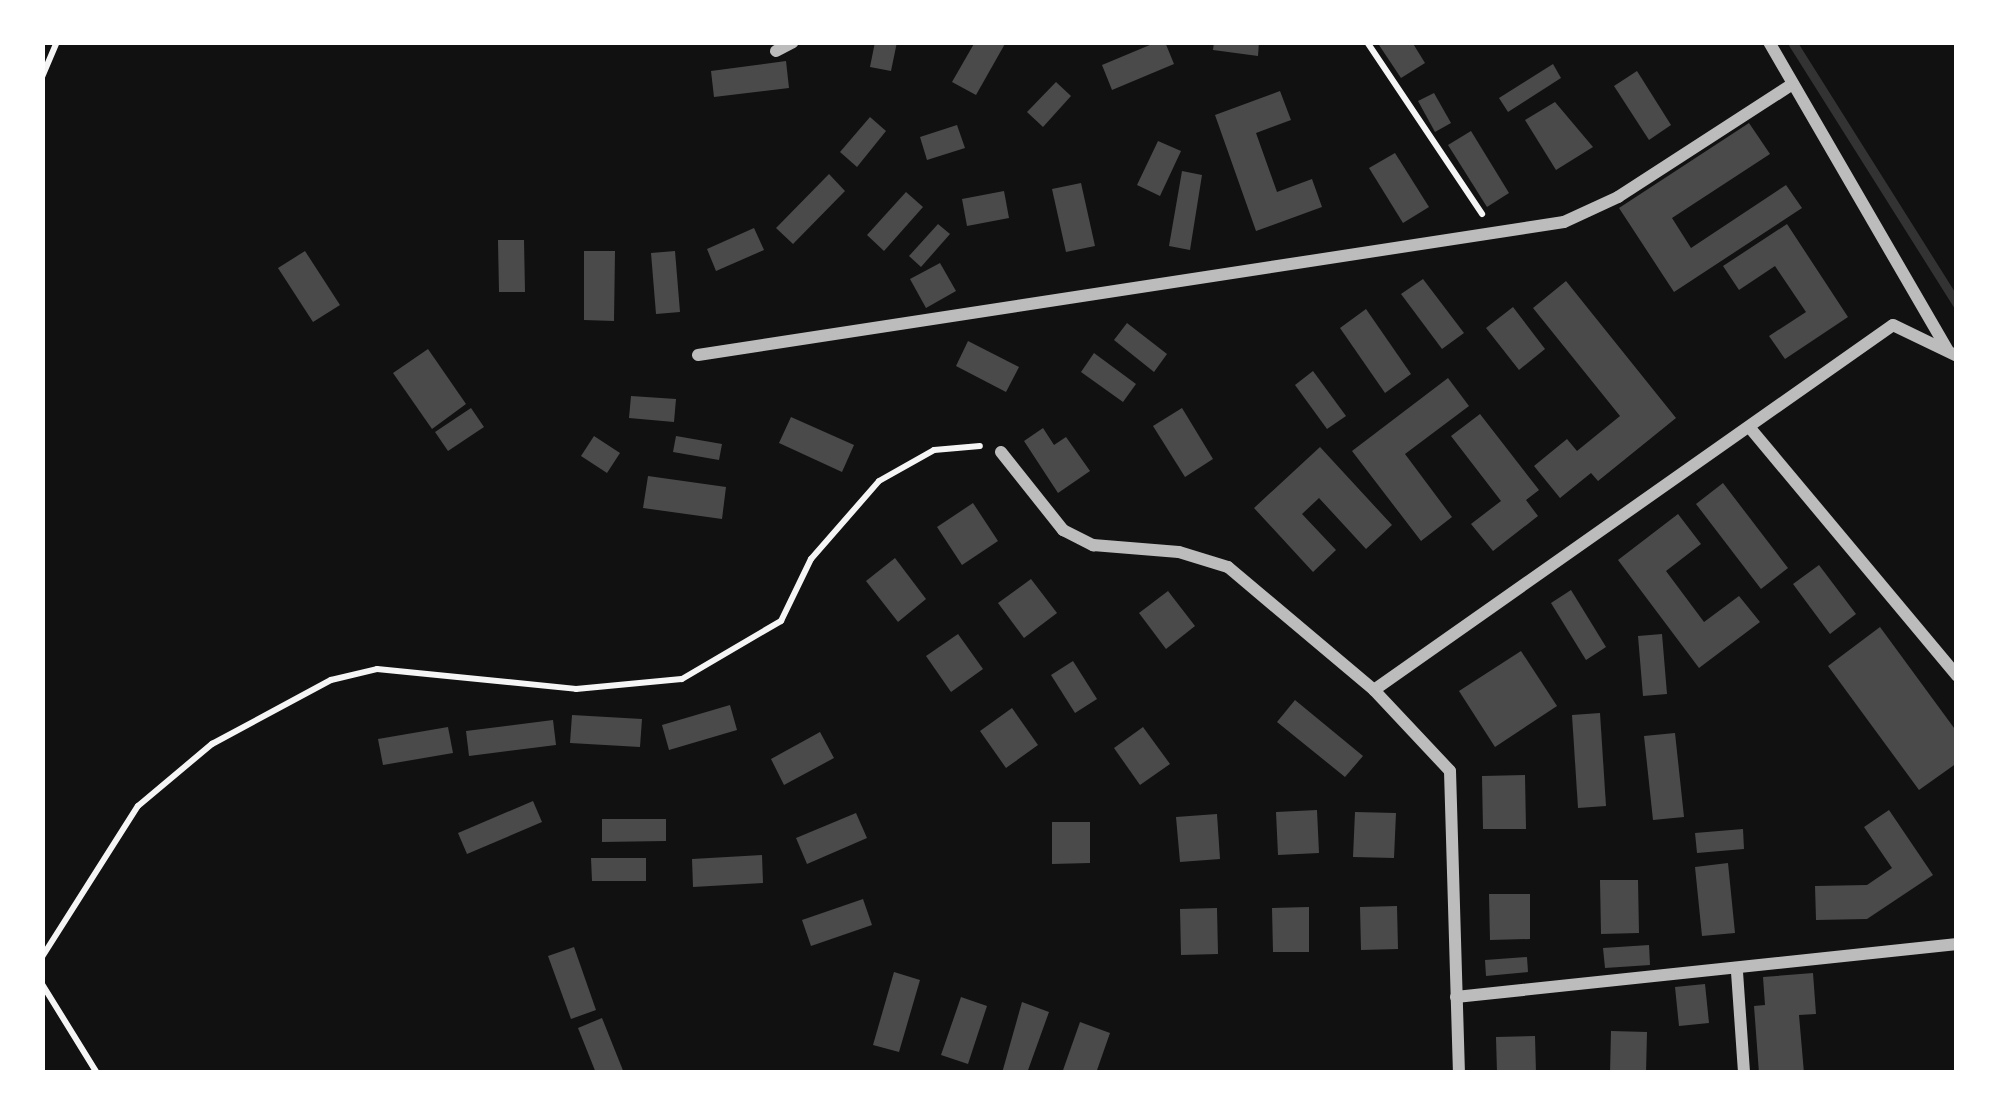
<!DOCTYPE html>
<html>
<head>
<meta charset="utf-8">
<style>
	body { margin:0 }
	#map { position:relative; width:1999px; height:1115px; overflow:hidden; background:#111; font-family:"Times New Roman",serif }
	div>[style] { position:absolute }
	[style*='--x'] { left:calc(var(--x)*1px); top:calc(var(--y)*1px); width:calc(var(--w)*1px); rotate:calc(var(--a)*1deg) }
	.stream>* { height:9px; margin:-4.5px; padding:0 4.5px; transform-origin:4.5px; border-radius:4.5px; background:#333 }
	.building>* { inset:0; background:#4a4a4a }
	.path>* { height:6px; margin:-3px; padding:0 3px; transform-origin:3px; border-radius:3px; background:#f5f5f5 }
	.minor>* { height:12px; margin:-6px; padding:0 6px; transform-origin:6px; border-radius:6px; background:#bcbcbc }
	span { translate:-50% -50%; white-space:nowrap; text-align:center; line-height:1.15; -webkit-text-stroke:12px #fff; paint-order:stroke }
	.frame { position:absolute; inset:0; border:45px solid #fff; pointer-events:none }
</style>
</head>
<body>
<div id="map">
	<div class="stream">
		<i style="--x:1792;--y:42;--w:310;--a:57.8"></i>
	</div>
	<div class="building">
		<i style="clip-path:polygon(875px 42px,897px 42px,891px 71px,870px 67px)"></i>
		<i style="clip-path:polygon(975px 42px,1006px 42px,976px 95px,952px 82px)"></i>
		<i style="clip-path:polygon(1157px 42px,1165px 42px,1174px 64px,1112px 90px,1102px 65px)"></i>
		<i style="clip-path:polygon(1214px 42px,1259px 42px,1258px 56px,1213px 50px)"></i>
		<i style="clip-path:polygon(1377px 42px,1412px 42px,1425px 63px,1401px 78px)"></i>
		<i style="clip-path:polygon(786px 61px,789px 88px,714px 97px,711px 71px)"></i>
		<i style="clip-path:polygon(1553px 64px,1561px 78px,1508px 112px,1499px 98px)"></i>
		<i style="clip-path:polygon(1637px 71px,1671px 125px,1649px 140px,1614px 86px)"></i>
		<i style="clip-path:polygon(1056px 82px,1071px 96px,1043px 127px,1027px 112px)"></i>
		<i style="clip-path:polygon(1280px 91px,1291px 120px,1256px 133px,1277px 192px,1312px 179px,1322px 207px,1256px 231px,1215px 115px)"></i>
		<i style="clip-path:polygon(1434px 93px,1451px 123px,1435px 132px,1418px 101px)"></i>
		<i style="clip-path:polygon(1555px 102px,1593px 147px,1556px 170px,1525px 120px)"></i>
		<i style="clip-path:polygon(870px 117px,886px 131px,857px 167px,840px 152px)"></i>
		<i style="clip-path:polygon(1749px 123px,1770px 154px,1672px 218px,1691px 248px,1786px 185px,1802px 208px,1674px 292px,1619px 208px)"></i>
		<i style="clip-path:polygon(957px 125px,965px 148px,927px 160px,920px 137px)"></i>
		<i style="clip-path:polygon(1471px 131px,1509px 193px,1487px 207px,1448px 145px)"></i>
		<i style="clip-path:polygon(1158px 141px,1181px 151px,1160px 196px,1137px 185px)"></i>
		<i style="clip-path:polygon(1395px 153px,1429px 207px,1403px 223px,1369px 168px)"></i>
		<i style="clip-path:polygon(1182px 171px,1202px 175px,1190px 250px,1169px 246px)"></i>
		<i style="clip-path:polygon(829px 174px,845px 191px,793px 244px,776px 228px)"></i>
		<i style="clip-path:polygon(1081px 183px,1095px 246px,1066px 252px,1052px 189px)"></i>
		<i style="clip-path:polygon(1004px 191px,1009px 218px,967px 226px,962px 199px)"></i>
		<i style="clip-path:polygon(906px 192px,923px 207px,884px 251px,867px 235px)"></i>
		<i style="clip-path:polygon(938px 224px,950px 234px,921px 267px,909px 256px)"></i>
		<i style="clip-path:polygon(1787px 224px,1848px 317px,1785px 359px,1769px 336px,1806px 312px,1775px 266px,1739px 290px,1723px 266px)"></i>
		<i style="clip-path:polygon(754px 228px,764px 250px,716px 271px,707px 249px)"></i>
		<i style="clip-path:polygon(498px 240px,524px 240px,525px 292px,499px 292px)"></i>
		<i style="clip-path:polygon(305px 251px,340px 305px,313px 322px,278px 268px)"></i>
		<i style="clip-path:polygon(584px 251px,615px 251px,614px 321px,584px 320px)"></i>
		<i style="clip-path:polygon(675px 251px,680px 312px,656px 314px,651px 253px)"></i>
		<i style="clip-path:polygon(940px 263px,956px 291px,926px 308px,910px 279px)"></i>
		<i style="clip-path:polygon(1423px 279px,1464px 333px,1442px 349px,1401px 294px)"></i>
		<i style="clip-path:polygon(1566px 281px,1676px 418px,1598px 481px,1591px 473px,1560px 498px,1534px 466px,1567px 439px,1577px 451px,1620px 416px,1533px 308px)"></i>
		<i style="clip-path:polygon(1513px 307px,1545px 349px,1519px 370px,1486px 328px)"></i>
		<i style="clip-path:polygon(1366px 309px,1411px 374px,1385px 393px,1340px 328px)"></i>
		<i style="clip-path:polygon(1127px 323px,1167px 354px,1154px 372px,1114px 340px)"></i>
		<i style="clip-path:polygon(968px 341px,1019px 367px,1006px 392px,956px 366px)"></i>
		<i style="clip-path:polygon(428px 349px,466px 404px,432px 429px,393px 373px)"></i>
		<i style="clip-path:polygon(1094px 353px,1136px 384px,1123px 402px,1081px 372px)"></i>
		<i style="clip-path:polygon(1313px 371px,1346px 416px,1327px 429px,1295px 385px)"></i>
		<i style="clip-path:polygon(1448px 378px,1469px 406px,1405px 454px,1452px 517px,1421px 541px,1352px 451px)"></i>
		<i style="clip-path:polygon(631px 396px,676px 399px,674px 422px,629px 418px)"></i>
		<i style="clip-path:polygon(471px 408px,484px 427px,448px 451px,435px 432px)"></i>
		<i style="clip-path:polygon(1182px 408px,1213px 459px,1185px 477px,1153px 426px)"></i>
		<i style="clip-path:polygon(1480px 414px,1539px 490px,1526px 500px,1538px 516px,1493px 551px,1471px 524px,1501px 501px,1451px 436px)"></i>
		<i style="clip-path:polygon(791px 417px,854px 445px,842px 472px,779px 443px)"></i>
		<i style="clip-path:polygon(1043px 428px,1054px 445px,1066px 437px,1090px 471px,1058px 493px,1024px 441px)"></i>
		<i style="clip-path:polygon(594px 436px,620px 453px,607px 473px,581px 456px)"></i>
		<i style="clip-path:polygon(676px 436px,722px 444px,719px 460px,673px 452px)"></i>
		<i style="clip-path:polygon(1320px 447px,1392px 525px,1366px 549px,1319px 498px,1302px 514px,1336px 550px,1313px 572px,1254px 508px)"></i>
		<i style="clip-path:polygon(648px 476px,726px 487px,722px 519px,643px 508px)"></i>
		<i style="clip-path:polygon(1723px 483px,1788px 568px,1761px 589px,1696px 504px)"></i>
		<i style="clip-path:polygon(973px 503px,998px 541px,962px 565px,937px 527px)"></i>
		<i style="clip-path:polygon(1678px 514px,1701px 544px,1666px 571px,1704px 622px,1739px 596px,1760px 622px,1699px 668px,1618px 560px)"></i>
		<i style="clip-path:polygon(895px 558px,926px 599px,898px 622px,866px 581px)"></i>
		<i style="clip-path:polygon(1819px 565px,1856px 614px,1830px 634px,1793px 584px)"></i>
		<i style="clip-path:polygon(1031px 579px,1057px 613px,1024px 638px,998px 603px)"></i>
		<i style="clip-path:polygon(1571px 590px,1606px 647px,1586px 660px,1551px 603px)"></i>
		<i style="clip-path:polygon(1168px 591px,1195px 626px,1166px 649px,1139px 613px)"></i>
		<i style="clip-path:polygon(1880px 627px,1957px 732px,1957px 763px,1919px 790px,1828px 666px)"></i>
		<i style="clip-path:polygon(958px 634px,983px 669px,951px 692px,926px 656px)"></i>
		<i style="clip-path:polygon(1662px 634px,1667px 694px,1643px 696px,1638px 636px)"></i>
		<i style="clip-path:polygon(1521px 651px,1557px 706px,1495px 747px,1459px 691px)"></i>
		<i style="clip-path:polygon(1073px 661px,1097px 699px,1075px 713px,1051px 675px)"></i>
		<i style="clip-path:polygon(1295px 700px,1363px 756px,1345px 777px,1277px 722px)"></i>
		<i style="clip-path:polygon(730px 705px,737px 730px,669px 750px,662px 725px)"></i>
		<i style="clip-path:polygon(1012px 708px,1038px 745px,1006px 768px,980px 731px)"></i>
		<i style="clip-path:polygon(1600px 713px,1606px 806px,1578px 808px,1572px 715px)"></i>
		<i style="clip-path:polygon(572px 715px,642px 719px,640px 747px,570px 743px)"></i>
		<i style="clip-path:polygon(553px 720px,556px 745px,469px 756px,466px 731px)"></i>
		<i style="clip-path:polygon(448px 727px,453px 753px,383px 765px,378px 739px)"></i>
		<i style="clip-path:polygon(1143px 727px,1170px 764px,1140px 785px,1114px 748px)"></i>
		<i style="clip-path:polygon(820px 732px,834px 758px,784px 785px,771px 759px)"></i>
		<i style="clip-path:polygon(1675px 733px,1684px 817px,1653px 820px,1644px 736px)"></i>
		<i style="clip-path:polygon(1525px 775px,1526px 829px,1483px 829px,1482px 776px)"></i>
		<i style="clip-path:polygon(533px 801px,542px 822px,467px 854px,458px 833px)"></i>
		<i style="clip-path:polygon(1317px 810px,1319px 853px,1278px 855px,1276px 812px)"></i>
		<i style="clip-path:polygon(1889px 810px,1933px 875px,1867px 919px,1816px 920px,1815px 886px,1867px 885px,1892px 868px,1864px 827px)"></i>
		<i style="clip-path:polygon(1355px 812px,1396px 813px,1394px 858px,1353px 857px)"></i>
		<i style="clip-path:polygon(856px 813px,867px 838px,807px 864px,796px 838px)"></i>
		<i style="clip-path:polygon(1217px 814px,1220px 859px,1180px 862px,1176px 817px)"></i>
		<i style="clip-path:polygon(602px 819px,666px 819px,666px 841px,602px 842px)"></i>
		<i style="clip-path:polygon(1052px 822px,1090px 822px,1090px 863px,1052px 864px)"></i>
		<i style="clip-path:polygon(1743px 829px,1744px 849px,1697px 853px,1695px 833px)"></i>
		<i style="clip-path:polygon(762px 855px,763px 883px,693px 887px,692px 859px)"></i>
		<i style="clip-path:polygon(591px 858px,646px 858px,646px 881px,592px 881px)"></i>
		<i style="clip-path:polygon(1728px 863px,1735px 933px,1702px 936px,1695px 867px)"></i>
		<i style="clip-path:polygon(1600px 880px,1638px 880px,1639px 933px,1601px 934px)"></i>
		<i style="clip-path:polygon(1489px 894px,1530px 894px,1530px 939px,1490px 940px)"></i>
		<i style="clip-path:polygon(863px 899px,872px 925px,811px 946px,802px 920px)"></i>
		<i style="clip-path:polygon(1397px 906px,1398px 949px,1361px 950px,1360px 907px)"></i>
		<i style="clip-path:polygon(1309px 907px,1309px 952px,1273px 952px,1272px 908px)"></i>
		<i style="clip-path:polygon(1217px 908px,1218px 954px,1181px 955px,1180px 909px)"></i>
		<i style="clip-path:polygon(1649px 945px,1650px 965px,1605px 968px,1603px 948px)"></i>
		<i style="clip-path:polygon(574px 947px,596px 1010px,571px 1019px,548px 956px)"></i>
		<i style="clip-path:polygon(1527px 957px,1528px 972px,1486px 976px,1485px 960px)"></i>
		<i style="clip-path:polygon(894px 972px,920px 980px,899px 1052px,873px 1045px)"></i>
		<i style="clip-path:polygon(1813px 973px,1816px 1014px,1799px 1015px,1804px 1073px,1759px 1073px,1754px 1006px,1765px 1005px,1763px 977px)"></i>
		<i style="clip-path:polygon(1705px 984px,1709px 1023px,1679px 1026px,1675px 987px)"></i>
		<i style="clip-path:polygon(961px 997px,987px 1006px,968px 1064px,941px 1055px)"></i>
		<i style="clip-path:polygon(1022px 1002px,1049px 1012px,1027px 1073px,1002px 1073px)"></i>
		<i style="clip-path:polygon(602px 1018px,624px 1073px,596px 1073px,578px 1028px)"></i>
		<i style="clip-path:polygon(1080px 1022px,1110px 1033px,1096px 1073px,1062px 1073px)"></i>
		<i style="clip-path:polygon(1611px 1031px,1647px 1032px,1646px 1073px,1610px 1073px)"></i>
		<i style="clip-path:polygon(1535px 1036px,1536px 1073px,1497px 1073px,1496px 1037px)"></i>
	</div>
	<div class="path">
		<i style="--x:1367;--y:42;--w:207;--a:56.2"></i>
		<i style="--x:42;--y:77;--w:38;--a:-67"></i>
		<i style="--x:42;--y:957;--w:179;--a:-57.6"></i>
		<i style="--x:138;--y:806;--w:97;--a:-40"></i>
		<i style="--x:212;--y:744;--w:135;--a:-28.3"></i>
		<i style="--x:331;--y:680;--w:47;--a:-13.4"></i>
		<i style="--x:377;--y:669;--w:200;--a:5.7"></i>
		<i style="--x:576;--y:689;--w:106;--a:-5.4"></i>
		<i style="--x:682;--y:679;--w:115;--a:-30.4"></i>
		<i style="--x:781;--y:621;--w:69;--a:-64.2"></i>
		<i style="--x:811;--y:559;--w:103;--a:-48.9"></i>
		<i style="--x:879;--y:481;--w:63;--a:-29.4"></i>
		<i style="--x:934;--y:450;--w:46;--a:-5"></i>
		<i style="--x:42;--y:984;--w:105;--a:58.3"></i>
	</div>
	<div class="minor">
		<i style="--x:1769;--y:42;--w:357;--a:59.9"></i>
		<i style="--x:776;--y:51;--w:19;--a:-28"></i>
		<i style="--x:698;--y:355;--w:876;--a:-8.73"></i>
		<i style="--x:1564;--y:222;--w:60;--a:-24.8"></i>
		<i style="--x:1618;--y:197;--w:208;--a:-32.9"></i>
		<i style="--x:1750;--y:428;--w:323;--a:50.1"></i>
		<i style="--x:1001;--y:452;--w:100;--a:51.5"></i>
		<i style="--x:1063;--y:530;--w:34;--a:27"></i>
		<i style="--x:1093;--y:545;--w:86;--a:4.7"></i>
		<i style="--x:1179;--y:552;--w:51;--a:17"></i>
		<i style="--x:1228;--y:567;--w:191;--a:40.1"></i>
		<i style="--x:1374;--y:690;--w:111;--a:46.8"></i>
		<i style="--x:1450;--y:771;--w:302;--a:88.3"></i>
		<i style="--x:1374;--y:690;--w:634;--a:-35.12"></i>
		<i style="--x:1893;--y:325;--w:71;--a:25.8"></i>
		<i style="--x:1737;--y:972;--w:101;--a:86"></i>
		<i style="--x:1456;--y:997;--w:504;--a:-6.04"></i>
	</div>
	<div class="frame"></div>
</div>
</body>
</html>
